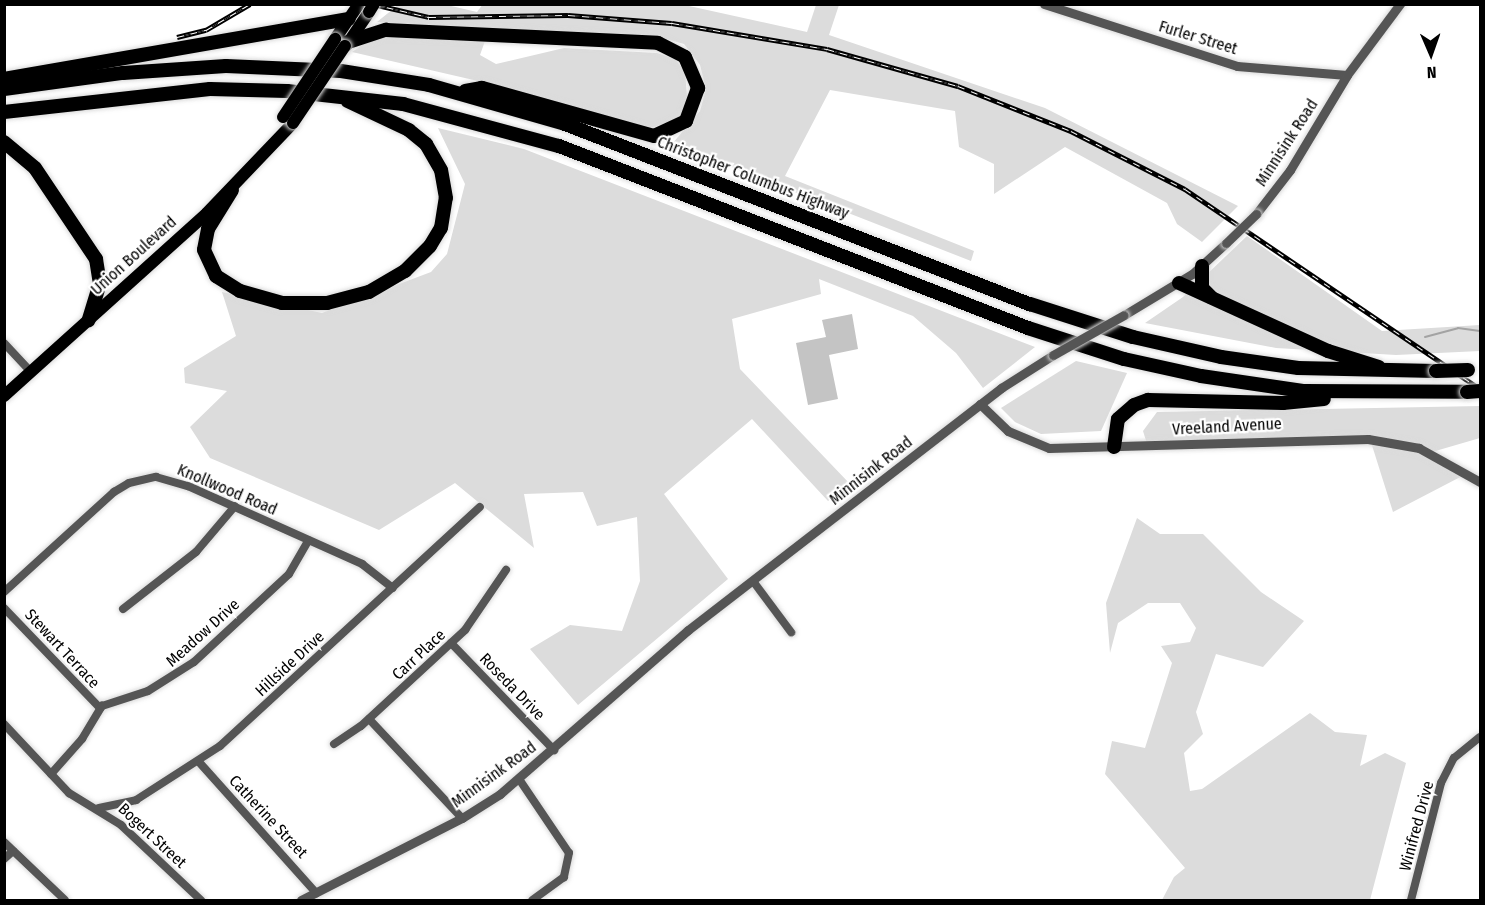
<!DOCTYPE html>
<html>
<head>
<meta charset="utf-8">
<style>
	body { margin:0 }
	#map { position:relative; width:1485px; height:905px; overflow:hidden; background:#fff; font-family:"Fira Sans Condensed",sans-serif }
	div>[style] { position:absolute }
	[style*='--x'] { left:calc(var(--x)*1px); top:calc(var(--y)*1px); width:calc(var(--w)*1px); rotate:calc(var(--a)*1deg) }
	.green>* { inset:0; background:#dcdcdc }
	.stream>* { height:2px; margin:-1px; padding:0 1px; transform-origin:1px; border-radius:1px; background:#a3a3a3 }
	.building>* { inset:0; background:#c4c4c4 }
	.roads { filter:drop-shadow(0 0 2px #dbdbdb) drop-shadow(0 0 2px #dbdbdb) }
	.minor>* { height:8px; margin:-4px; padding:0 4px; transform-origin:4px; border-radius:4px; background:#555 }
	.tertiary>* { height:9px; margin:-4.5px; padding:0 4.5px; transform-origin:4.5px; border-radius:4.5px; background:#555 }
	.primary>* { height:12px; margin:-6px; padding:0 6px; transform-origin:6px; border-radius:6px; background:#000 }
	.motorway>* { height:14px; margin:-7px; padding:0 7px; transform-origin:7px; border-radius:7px; background:#000 }
	.rail>* { height:4.5px; margin-top:-2.25px; transform-origin:0; background:repeating-linear-gradient(90deg,#fff 0 7px,#000 0 14px); box-sizing:border-box; border-block:2px solid #000 }
	.bridges { filter:drop-shadow(0 0 2px #dbdbdb) drop-shadow(0 0 2px #dbdbdb) }
	.tertiary-bridge>* { height:9px; margin:-4.5px; padding:0 4.5px; transform-origin:4.5px; border-radius:4.5px; background:#555 }
	.primary-bridge>* { height:12px; margin:-6px; padding:0 6px; transform-origin:6px; border-radius:6px; background:#000 }
	.motorway-bridge>* { height:14px; margin:-7px; padding:0 7px; transform-origin:7px; border-radius:7px; background:#000 }
	span { translate:-50% -50%; white-space:nowrap; text-align:center; line-height:1.15; -webkit-text-stroke:4.5px #fff; paint-order:stroke }
	.street-label { font-size:16px; color:#000 }
	.frame { position:absolute; inset:0; border:6px solid #000; pointer-events:none }
	.north { position:absolute; left:1401px; top:24px; width:60px; height:60px; -webkit-text-stroke:4px #fff; paint-order:stroke; rotate:178deg; font-size:16px; font-weight:700; line-height:24px; text-align:center; color:#000 }
	.north::after { content:''; display:block; margin:auto; width:21px; height:27px; background:#000; clip-path:polygon(50% 0,100% 100%,50% 72%,0 100%) }
</style>
</head>
<body>
<div id="map">
	<div class="green">
		<i style="clip-path:polygon(483px 4px,680px 4px,807px 32px,816px 5px,839px 5px,829px 35px,1045px 108px,1238px 206px,1202px 242px,1177px 224px,1167px 203px,1065px 147px,994px 194px,994px 164px,959px 147px,955px 111px,830px 90px,785px 176px,974px 251px,971px 261px,672px 144px,700px 111px,706px 89px,700px 65px,684px 44px,659px 37px,377px 22px,398px 5px,447px 5px,477px 12px)"></i>
		<i style="clip-path:polygon(387px 37px,485px 41px,480px 55px,496px 64px,564px 48px,657px 53px,675px 59px,685px 72px,688px 108px,677px 120px,643px 130px,504px 87px,352px 52px,371px 39px)"></i>
		<i style="clip-path:polygon(438px 128px,524px 149px,1035px 347px,983px 388px,956px 353px,913px 316px,819px 279px,821px 294px,732px 319px,740px 369px,850px 484px,828px 501px,752px 419px,664px 494px,728px 579px,578px 705px,530px 649px,570px 625px,622px 631px,640px 581px,637px 517px,597px 526px,583px 492px,524px 494px,534px 548px,455px 483px,379px 530px,210px 458px,190px 427px,227px 391px,185px 383px,184px 368px,236px 336px,222px 292px,322px 313px,431px 272px,447px 254px,465px 184px)"></i>
		<i style="clip-path:polygon(1247px 236px,1382px 331px,1480px 325px,1480px 351px,1396px 355px,1276px 348px,1145px 323px,1183px 297px)"></i>
		<i style="clip-path:polygon(1076px 361px,1127px 373px,1101px 431px,1041px 434px,1015px 422px,1001px 408px)"></i>
		<i style="clip-path:polygon(1480px 406px,1480px 438px,1432px 452px,1468px 473px,1393px 512px,1370px 439px,1148px 447px,1143px 431px,1157px 412px)"></i>
		<i style="clip-path:polygon(1137px 518px,1160px 534px,1203px 534px,1261px 592px,1304px 621px,1263px 667px,1216px 654px,1196px 712px,1203px 734px,1184px 753px,1190px 791px,1202px 789px,1310px 713px,1335px 732px,1367px 735px,1360px 766px,1385px 753px,1406px 763px,1370px 900px,1162px 900px,1174px 877px,1185px 868px,1105px 774px,1112px 741px,1145px 748px,1172px 663px,1161px 646px,1190px 642px,1196px 628px,1180px 603px,1148px 603px,1118px 623px,1110px 653px,1106px 603px)"></i>
	</div>
	<div class="stream">
		<i style="--x:1425;--y:337;--w:34;--a:-15"></i>
		<i style="--x:1458;--y:328;--w:22;--a:8"></i>
	</div>
	<div class="building">
		<i style="clip-path:polygon(852px 314px,858px 349px,829px 355px,838px 399px,808px 405px,796px 343px,826px 337px,822px 320px)"></i>
	</div>
	<div class="roads">
		<div class="minor">
			<i style="--x:4;--y:343;--w:40;--a:47"></i>
			<i style="--x:753;--y:581;--w:64;--a:53.3"></i>
			<i style="--x:4;--y:592;--w:149;--a:-42.3"></i>
			<i style="--x:114;--y:492;--w:17;--a:-31"></i>
			<i style="--x:129;--y:483;--w:28;--a:-13"></i>
			<i style="--x:156;--y:477;--w:33;--a:16"></i>
			<i style="--x:188;--y:486;--w:191;--a:24.1"></i>
			<i style="--x:362;--y:564;--w:39;--a:38"></i>
			<i style="--x:4;--y:608;--w:139;--a:46.2"></i>
			<i style="--x:123;--y:609;--w:93;--a:-38"></i>
			<i style="--x:196;--y:552;--w:60;--a:-49.7"></i>
			<i style="--x:451;--y:643;--w:149;--a:46.1"></i>
			<i style="--x:369;--y:719;--w:136;--a:46.8"></i>
			<i style="--x:4;--y:724;--w:95;--a:46.7"></i>
			<i style="--x:69;--y:793;--w:61;--a:31.6"></i>
			<i style="--x:121;--y:825;--w:110;--a:43.2"></i>
			<i style="--x:334;--y:744;--w:32;--a:-34"></i>
			<i style="--x:361;--y:726;--w:142;--a:-42.7"></i>
			<i style="--x:465;--y:630;--w:73;--a:-55.7"></i>
			<i style="--x:199;--y:762;--w:176;--a:48.2"></i>
			<i style="--x:51;--y:774;--w:47;--a:-48.5"></i>
			<i style="--x:82;--y:739;--w:39;--a:-59"></i>
			<i style="--x:102;--y:706;--w:48;--a:-18.1"></i>
			<i style="--x:148;--y:691;--w:54;--a:-32.2"></i>
			<i style="--x:194;--y:662;--w:129;--a:-42.8"></i>
			<i style="--x:289;--y:574;--w:39;--a:-60"></i>
			<i style="--x:519;--y:779;--w:89;--a:56"></i>
			<i style="--x:569;--y:853;--w:25;--a:102"></i>
			<i style="--x:564;--y:877;--w:39;--a:144"></i>
			<i style="--x:99;--y:808;--w:38;--a:-12"></i>
			<i style="--x:136;--y:800;--w:100;--a:-32.7"></i>
			<i style="--x:220;--y:746;--w:353;--a:-42.6"></i>
			<i style="--x:4;--y:842;--w:84;--a:43.6"></i>
			<i style="--x:4;--y:859;--w:12;--a:-42"></i>
			<i style="--x:1411;--y:900;--w:121;--a:-75.6"></i>
			<i style="--x:1441;--y:783;--w:28;--a:-63"></i>
			<i style="--x:1454;--y:758;--w:33;--a:-39"></i>
		</div>
		<div class="tertiary">
			<i style="--x:1044;--y:4;--w:203;--a:17.8"></i>
			<i style="--x:1237;--y:66;--w:110;--a:4.7"></i>
			<i style="--x:1256;--y:214;--w:56;--a:-52.3"></i>
			<i style="--x:1290;--y:170;--w:111;--a:-59"></i>
			<i style="--x:1347;--y:75;--w:89;--a:-53.3"></i>
			<i style="--x:1124;--y:315;--w:79;--a:-31.1"></i>
			<i style="--x:1192;--y:274;--w:46;--a:-42.4"></i>
			<i style="--x:980;--y:404;--w:39;--a:44"></i>
			<i style="--x:1008;--y:431;--w:44;--a:22.5"></i>
			<i style="--x:1049;--y:448;--w:319;--a:-1.6"></i>
			<i style="--x:1368;--y:439;--w:52;--a:10"></i>
			<i style="--x:1419;--y:448;--w:70;--a:29.1"></i>
			<i style="--x:301;--y:900;--w:181;--a:-27"></i>
			<i style="--x:462;--y:818;--w:45;--a:-32.3"></i>
			<i style="--x:500;--y:794;--w:249;--a:-41.1"></i>
			<i style="--x:688;--y:630;--w:396;--a:-37.7"></i>
			<i style="--x:1001;--y:388;--w:62;--a:-32.4"></i>
		</div>
		<div class="primary">
			<i style="--x:335;--y:39;--w:42;--a:-55.6"></i>
			<i style="--x:346;--y:46;--w:41;--a:-55.9"></i>
			<i style="--x:4;--y:396;--w:273;--a:-42"></i>
			<i style="--x:207;--y:213;--w:124;--a:-46.3"></i>
		</div>
		<div class="motorway">
			<i style="--x:348;--y:42;--w:40;--a:-18"></i>
			<i style="--x:386;--y:30;--w:272;--a:2.7"></i>
			<i style="--x:658;--y:43;--w:30;--a:27"></i>
			<i style="--x:685;--y:57;--w:34;--a:67"></i>
			<i style="--x:698;--y:88;--w:35;--a:110"></i>
			<i style="--x:686;--y:121;--w:35;--a:155"></i>
			<i style="--x:654;--y:136;--w:179;--a:-164.4"></i>
			<i style="--x:482;--y:88;--w:17;--a:170"></i>
			<i style="--x:4;--y:79;--w:350;--a:-9.9"></i>
			<i style="--x:4;--y:89;--w:120;--a:-7.7"></i>
			<i style="--x:123;--y:73;--w:103;--a:-3.9"></i>
			<i style="--x:226;--y:66;--w:115;--a:2.5"></i>
			<i style="--x:341;--y:71;--w:89;--a:9"></i>
			<i style="--x:429;--y:85;--w:141;--a:16"></i>
			<i style="--x:565;--y:124;--w:499;--a:21.2"></i>
			<i style="--x:1030;--y:304;--w:108;--a:17.8"></i>
			<i style="--x:1133;--y:337;--w:90;--a:12.8"></i>
			<i style="--x:1221;--y:357;--w:78;--a:8.1"></i>
			<i style="--x:1298;--y:368;--w:138;--a:1.2"></i>
			<i style="--x:4;--y:112;--w:207;--a:-6.4"></i>
			<i style="--x:210;--y:89;--w:77;--a:1.5"></i>
			<i style="--x:287;--y:91;--w:117;--a:6.4"></i>
			<i style="--x:403;--y:104;--w:162;--a:15.1"></i>
			<i style="--x:559;--y:146;--w:503;--a:21.21"></i>
			<i style="--x:1028;--y:328;--w:101;--a:17.9"></i>
			<i style="--x:1124;--y:359;--w:79;--a:12.4"></i>
			<i style="--x:1201;--y:376;--w:103;--a:8.4"></i>
			<i style="--x:1303;--y:391;--w:164;--a:0.3"></i>
			<i style="--x:4;--y:142;--w:40;--a:40"></i>
			<i style="--x:35;--y:168;--w:110;--a:56.2"></i>
			<i style="--x:96;--y:259;--w:24;--a:81"></i>
			<i style="--x:100;--y:283;--w:39;--a:107"></i>
			<i style="--x:232;--y:190;--w:46;--a:121.6"></i>
			<i style="--x:208;--y:229;--w:21;--a:101"></i>
			<i style="--x:204;--y:250;--w:29;--a:65"></i>
			<i style="--x:216;--y:276;--w:28;--a:32"></i>
			<i style="--x:240;--y:291;--w:44;--a:15.9"></i>
			<i style="--x:282;--y:303;--w:45;--a:0"></i>
			<i style="--x:327;--y:303;--w:43;--a:-14.7"></i>
			<i style="--x:369;--y:292;--w:42;--a:-30.3"></i>
			<i style="--x:405;--y:271;--w:35;--a:-45"></i>
			<i style="--x:430;--y:246;--w:21;--a:-59"></i>
			<i style="--x:441;--y:228;--w:30;--a:-81"></i>
			<i style="--x:446;--y:198;--w:28;--a:-100"></i>
			<i style="--x:441;--y:170;--w:30;--a:-120"></i>
			<i style="--x:426;--y:144;--w:22;--a:-141"></i>
			<i style="--x:409;--y:130;--w:68;--a:-154.6"></i>
			<i style="--x:1202;--y:266;--w:22;--a:90"></i>
			<i style="--x:1202;--y:288;--w:13;--a:45"></i>
			<i style="--x:1179;--y:283;--w:164;--a:24.5"></i>
			<i style="--x:1328;--y:351;--w:53;--a:17.4"></i>
			<i style="--x:1114;--y:447;--w:28;--a:-82"></i>
			<i style="--x:1118;--y:419;--w:21;--a:-41"></i>
			<i style="--x:1134;--y:405;--w:15;--a:-20"></i>
			<i style="--x:1148;--y:400;--w:135;--a:1.3"></i>
			<i style="--x:1283;--y:403;--w:41;--a:-5.6"></i>
		</div>
	</div>
	<div class="rail">
		<i style="--x:373;--y:4;--w:57;--a:13.1"></i>
		<i style="--x:429;--y:17;--w:139;--a:-0.8"></i>
		<i style="--x:568;--y:15;--w:104;--a:4.4"></i>
		<i style="--x:672;--y:23;--w:157;--a:9.5"></i>
		<i style="--x:827;--y:49;--w:136;--a:15.8"></i>
		<i style="--x:958;--y:86;--w:122;--a:21.7"></i>
		<i style="--x:1071;--y:131;--w:128;--a:27"></i>
		<i style="--x:1185;--y:189;--w:356;--a:34.1"></i>
		<i style="--x:177;--y:37;--w:30;--a:-14"></i>
		<i style="--x:206;--y:30;--w:51;--a:-30.6"></i>
	</div>
	<div class="bridges">
		<div class="tertiary-bridge">
			<i style="--x:1226;--y:243;--w:42;--a:-44"></i>
			<i style="--x:1053;--y:355;--w:81;--a:-29.4"></i>
		</div>
		<div class="primary-bridge">
			<i style="--x:369;--y:12;--w:9;--a:-58"></i>
			<i style="--x:283;--y:117;--w:94;--a:-56.3"></i>
			<i style="--x:293;--y:123;--w:93;--a:-56"></i>
		</div>
		<div class="motorway-bridge">
			<i style="--x:1436;--y:371;--w:32;--a:-2"></i>
			<i style="--x:1467;--y:392;--w:13;--a:-4"></i>
		</div>
	</div>
	<div class="street-label">
		<span style="left:1198px;top:38px;rotate:17deg">Furler Street</span>
		<span style="left:1287px;top:143px;rotate:-57deg">Minnisink Road</span>
		<span style="left:753px;top:178px;rotate:21deg">Christopher Columbus Highway</span>
		<span style="left:134px;top:256px;rotate:-42deg">Union Boulevard</span>
		<span style="left:1227px;top:427px;rotate:-3deg">Vreeland Avenue</span>
		<span style="left:871px;top:471px;rotate:-38deg">Minnisink Road</span>
		<span style="left:227px;top:490px;rotate:23deg">Knollwood Road</span>
		<span style="left:203px;top:633px;rotate:-42deg">Meadow Drive</span>
		<span style="left:62px;top:649px;rotate:47deg">Stewart Terrace</span>
		<span style="left:419px;top:655px;rotate:-43deg">Carr Place</span>
		<span style="left:290px;top:664px;rotate:-43deg">Hillside Drive</span>
		<span style="left:512px;top:687px;rotate:46deg">Roseda Drive</span>
		<span style="left:494px;top:775px;rotate:-36deg">Minnisink Road</span>
		<span style="left:268px;top:817px;rotate:47deg">Catherine Street</span>
		<span style="left:1417px;top:826px;rotate:-75deg">Winifred Drive</span>
		<span style="left:152px;top:836px;rotate:43deg">Bogert Street</span>
	</div>
	<div class="frame"></div>
	<div class="north">N</div>
</div>
</body>
</html>
